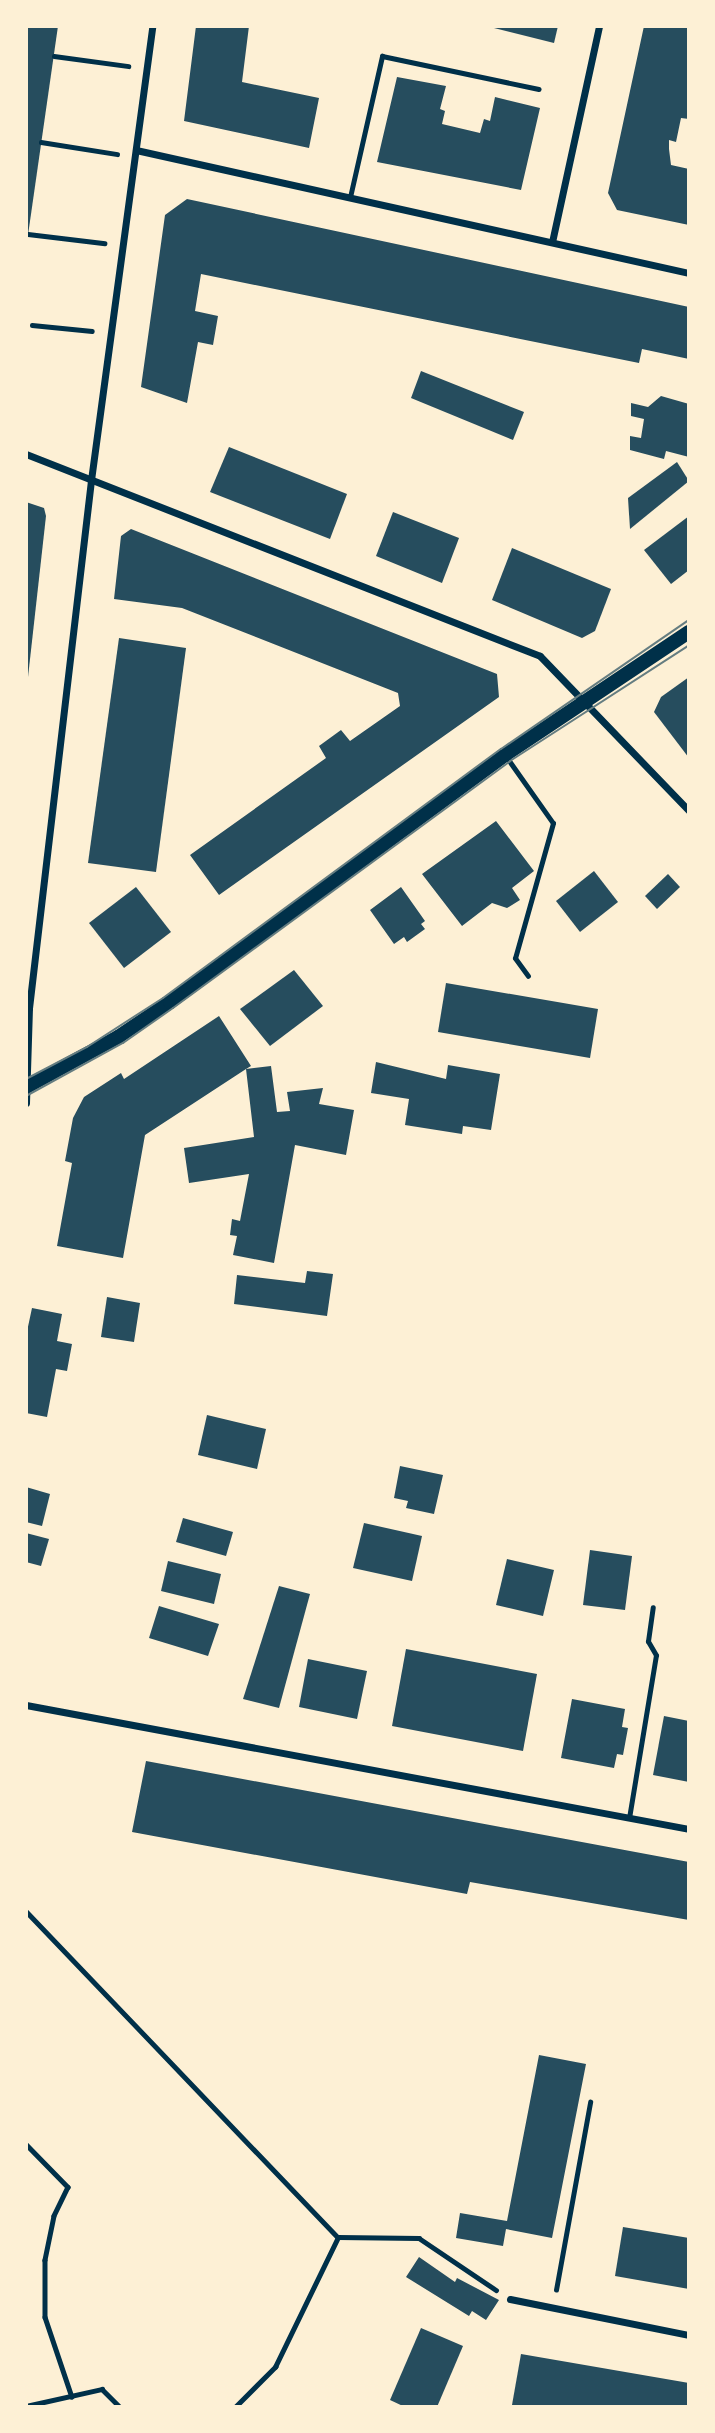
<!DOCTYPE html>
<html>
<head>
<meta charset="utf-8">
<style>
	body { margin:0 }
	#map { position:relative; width:715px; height:2433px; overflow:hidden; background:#fdf0d5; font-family:Rubik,sans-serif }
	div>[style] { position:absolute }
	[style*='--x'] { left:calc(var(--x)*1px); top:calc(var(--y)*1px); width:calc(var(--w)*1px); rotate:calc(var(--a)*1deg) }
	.building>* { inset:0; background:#264d5e }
	.path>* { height:4.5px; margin:-2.25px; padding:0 2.25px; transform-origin:2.25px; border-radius:2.25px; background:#003049 }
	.service>* { height:5px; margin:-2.5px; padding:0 2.5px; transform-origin:2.5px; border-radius:2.5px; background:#003049 }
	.minor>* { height:7px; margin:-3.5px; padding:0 3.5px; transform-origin:3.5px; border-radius:3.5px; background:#003049 }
	.secondary>* { height:14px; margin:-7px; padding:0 7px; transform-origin:7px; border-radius:7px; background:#003049 }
	.tram>* { height:2px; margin:-1px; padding:0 1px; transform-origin:1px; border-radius:1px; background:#657d81 }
	span { translate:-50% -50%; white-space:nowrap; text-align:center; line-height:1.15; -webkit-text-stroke:6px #fdf0d5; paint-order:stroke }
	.frame { position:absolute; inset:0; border:28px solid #fdf0d5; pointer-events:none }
</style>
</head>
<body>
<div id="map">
	<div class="building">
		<i style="clip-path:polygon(26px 26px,58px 26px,28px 235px,26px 235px)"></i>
		<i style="clip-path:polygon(196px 26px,249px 26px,242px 82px,319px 98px,309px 148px,184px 121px)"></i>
		<i style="clip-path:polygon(486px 26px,558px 26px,554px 43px)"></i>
		<i style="clip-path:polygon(644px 26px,689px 26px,689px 119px,681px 118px,676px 142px,669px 140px,669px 149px,671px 165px,689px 169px,689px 225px,617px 210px,608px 193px)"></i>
		<i style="clip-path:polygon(397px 77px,446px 86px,440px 109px,445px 111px,442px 124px,480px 133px,484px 119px,490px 121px,495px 97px,540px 108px,521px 190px,377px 162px)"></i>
		<i style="clip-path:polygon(187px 199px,689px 307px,689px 359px,642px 349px,639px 363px,201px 274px,195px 311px,218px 316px,213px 345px,198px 342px,187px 403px,141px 387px,165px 215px)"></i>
		<i style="clip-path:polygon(421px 371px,524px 412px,513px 440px,411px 398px)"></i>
		<i style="clip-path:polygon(661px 396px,689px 404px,689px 457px,666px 451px,664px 459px,630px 450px,630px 436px,641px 438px,644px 419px,631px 416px,631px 403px,648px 407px)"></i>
		<i style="clip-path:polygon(229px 447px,347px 494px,330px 539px,210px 492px)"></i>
		<i style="clip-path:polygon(677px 462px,689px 481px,630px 529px,628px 498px)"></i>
		<i style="clip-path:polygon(26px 502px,44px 508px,46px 516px,28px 677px)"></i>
		<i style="clip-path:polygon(393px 512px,459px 538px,442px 583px,376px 556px)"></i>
		<i style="clip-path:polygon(689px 516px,689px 570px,671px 584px,644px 550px)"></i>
		<i style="clip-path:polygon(131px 529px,497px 674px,499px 697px,219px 895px,190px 855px,326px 758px,319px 746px,341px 730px,350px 741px,400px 706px,398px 693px,182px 608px,114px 599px,121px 536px)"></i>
		<i style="clip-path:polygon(512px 548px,611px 589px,595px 631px,582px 638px,492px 600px)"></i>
		<i style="clip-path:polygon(119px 638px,186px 648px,156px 872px,88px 863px)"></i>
		<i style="clip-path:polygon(689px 677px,689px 758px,654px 712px,661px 697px)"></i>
		<i style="clip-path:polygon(496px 821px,534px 871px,512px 888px,520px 900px,507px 908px,492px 903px,462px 926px,422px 874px)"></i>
		<i style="clip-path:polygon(594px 871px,618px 902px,580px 932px,556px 901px)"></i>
		<i style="clip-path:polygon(668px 874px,680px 887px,657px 909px,645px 896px)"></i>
		<i style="clip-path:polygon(136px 887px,171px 932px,124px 968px,89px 923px)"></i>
		<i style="clip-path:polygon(401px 887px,425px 921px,421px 924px,425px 929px,407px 942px,404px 937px,394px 944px,370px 910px)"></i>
		<i style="clip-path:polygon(294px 970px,323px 1006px,270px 1046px,240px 1009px)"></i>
		<i style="clip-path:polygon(446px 983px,598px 1009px,590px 1058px,438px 1032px)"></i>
		<i style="clip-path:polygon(219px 1016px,251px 1066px,246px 1069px,271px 1066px,277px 1112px,290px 1111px,287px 1092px,323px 1088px,319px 1104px,354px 1110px,346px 1155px,295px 1145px,274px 1263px,233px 1255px,237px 1236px,230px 1235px,232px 1219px,240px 1221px,249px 1174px,189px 1183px,184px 1148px,254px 1137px,246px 1069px,145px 1135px,123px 1258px,57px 1246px,72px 1163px,65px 1161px,73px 1118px,84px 1097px,121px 1073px,124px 1079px)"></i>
		<i style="clip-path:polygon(376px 1062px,446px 1079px,448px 1065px,500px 1074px,491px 1130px,463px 1126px,462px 1134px,405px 1125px,409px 1099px,371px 1093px)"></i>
		<i style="clip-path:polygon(307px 1271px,333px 1274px,327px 1316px,234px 1304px,237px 1275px,305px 1283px)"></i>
		<i style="clip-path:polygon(107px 1297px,140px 1303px,134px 1342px,101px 1337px)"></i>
		<i style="clip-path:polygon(32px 1308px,62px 1314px,57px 1341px,72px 1344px,67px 1371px,56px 1369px,47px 1417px,26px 1413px,26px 1336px)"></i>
		<i style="clip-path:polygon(207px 1415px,266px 1429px,257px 1469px,198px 1455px)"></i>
		<i style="clip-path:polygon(400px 1466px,443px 1475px,434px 1514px,406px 1508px,408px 1501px,394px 1498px)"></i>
		<i style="clip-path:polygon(26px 1487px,50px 1494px,42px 1526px,26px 1522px)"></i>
		<i style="clip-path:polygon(183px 1518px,233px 1532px,226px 1556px,176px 1542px)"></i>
		<i style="clip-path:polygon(364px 1523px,422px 1536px,412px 1581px,353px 1568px)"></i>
		<i style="clip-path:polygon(26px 1533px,49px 1539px,41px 1566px,26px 1562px)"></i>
		<i style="clip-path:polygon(590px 1550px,632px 1556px,625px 1610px,583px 1605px)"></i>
		<i style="clip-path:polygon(507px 1559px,554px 1570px,543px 1616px,496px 1605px)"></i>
		<i style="clip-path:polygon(168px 1561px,221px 1574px,214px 1604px,161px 1591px)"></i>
		<i style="clip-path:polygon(279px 1586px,310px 1594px,279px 1708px,243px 1699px)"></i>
		<i style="clip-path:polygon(159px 1606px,219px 1624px,208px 1656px,149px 1638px)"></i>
		<i style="clip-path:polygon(406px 1649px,537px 1674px,523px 1751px,392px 1726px)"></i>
		<i style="clip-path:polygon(308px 1659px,367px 1671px,357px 1719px,299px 1707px)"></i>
		<i style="clip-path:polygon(572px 1699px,625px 1709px,622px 1727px,628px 1728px,623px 1755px,617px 1754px,614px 1768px,561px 1758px)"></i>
		<i style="clip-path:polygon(664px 1716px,689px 1721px,689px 1782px,653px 1775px)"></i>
		<i style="clip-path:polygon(146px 1761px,689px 1862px,689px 1920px,470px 1882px,467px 1894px,132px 1832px)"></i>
		<i style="clip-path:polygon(539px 2055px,586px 2064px,552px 2238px,506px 2229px,503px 2246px,456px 2238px,460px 2213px,507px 2221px)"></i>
		<i style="clip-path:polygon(623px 2227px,689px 2238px,689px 2289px,615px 2276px)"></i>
		<i style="clip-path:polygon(419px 2257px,455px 2282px,457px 2278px,499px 2300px,486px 2320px,472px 2311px,469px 2316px,406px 2277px)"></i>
		<i style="clip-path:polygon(421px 2328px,463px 2346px,437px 2407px,405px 2407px,390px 2400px)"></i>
		<i style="clip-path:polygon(521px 2354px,689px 2383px,689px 2407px,512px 2405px)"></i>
	</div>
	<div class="path">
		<i style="--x:54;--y:56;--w:75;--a:7.7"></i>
		<i style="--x:41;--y:142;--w:77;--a:9"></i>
		<i style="--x:28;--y:234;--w:77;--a:6.8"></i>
		<i style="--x:32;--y:325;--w:60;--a:5.7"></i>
		<i style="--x:26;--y:1911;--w:451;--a:46.3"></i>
		<i style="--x:338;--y:2237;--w:81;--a:0.7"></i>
		<i style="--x:419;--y:2238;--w:93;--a:34"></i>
		<i style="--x:26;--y:2144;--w:60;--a:45.7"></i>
		<i style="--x:68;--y:2187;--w:32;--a:116"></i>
		<i style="--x:54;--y:2216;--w:45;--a:101.6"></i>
		<i style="--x:45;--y:2260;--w:57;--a:90"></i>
		<i style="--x:45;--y:2317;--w:84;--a:71.4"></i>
		<i style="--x:556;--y:2290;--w:191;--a:-79.7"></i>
		<i style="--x:26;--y:2406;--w:78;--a:-12.6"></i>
		<i style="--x:102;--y:2389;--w:25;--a:45"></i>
		<i style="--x:235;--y:2407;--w:57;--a:-45"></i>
		<i style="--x:275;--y:2367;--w:144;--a:-64.1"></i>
	</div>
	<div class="service">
		<i style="--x:350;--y:197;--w:145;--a:-77.2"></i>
		<i style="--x:382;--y:56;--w:160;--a:11.9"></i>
		<i style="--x:505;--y:755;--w:83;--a:54.8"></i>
		<i style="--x:553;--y:823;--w:140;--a:105.7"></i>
		<i style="--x:515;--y:958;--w:22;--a:54"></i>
		<i style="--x:629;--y:1818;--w:165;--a:-80.6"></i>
		<i style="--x:656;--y:1655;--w:16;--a:-120"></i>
		<i style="--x:648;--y:1641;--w:34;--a:-82"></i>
	</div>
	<div class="minor">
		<i style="--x:136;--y:150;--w:567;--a:12.54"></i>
		<i style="--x:552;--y:242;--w:221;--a:-77.7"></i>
		<i style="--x:26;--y:454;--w:552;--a:21.45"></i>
		<i style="--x:540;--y:656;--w:215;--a:46.1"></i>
		<i style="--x:26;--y:1103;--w:95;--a:-88.2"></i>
		<i style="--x:29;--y:1008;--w:532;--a:-83.3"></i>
		<i style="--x:91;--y:480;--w:458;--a:-82.3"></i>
		<i style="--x:26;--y:1705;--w:674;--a:10.59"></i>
		<i style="--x:510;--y:2299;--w:183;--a:11.4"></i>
	</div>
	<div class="secondary">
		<i style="--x:26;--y:1087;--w:105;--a:-28.5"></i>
		<i style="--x:118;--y:1037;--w:63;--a:-33.9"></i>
		<i style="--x:170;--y:1002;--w:416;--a:-36.4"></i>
		<i style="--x:505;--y:755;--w:221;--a:-33.8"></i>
	</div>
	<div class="tram">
		<i style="--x:26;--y:1079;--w:69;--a:-27.7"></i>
		<i style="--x:87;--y:1047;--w:90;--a:-32.8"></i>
		<i style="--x:163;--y:998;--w:420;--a:-36.4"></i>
		<i style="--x:501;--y:749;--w:228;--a:-34.5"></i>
		<i style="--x:26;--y:1096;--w:111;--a:-28.7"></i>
		<i style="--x:123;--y:1043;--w:61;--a:-35"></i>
		<i style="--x:173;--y:1008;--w:418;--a:-36.2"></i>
		<i style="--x:510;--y:761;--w:213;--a:-32.9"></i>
	</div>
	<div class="frame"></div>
</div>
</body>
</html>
